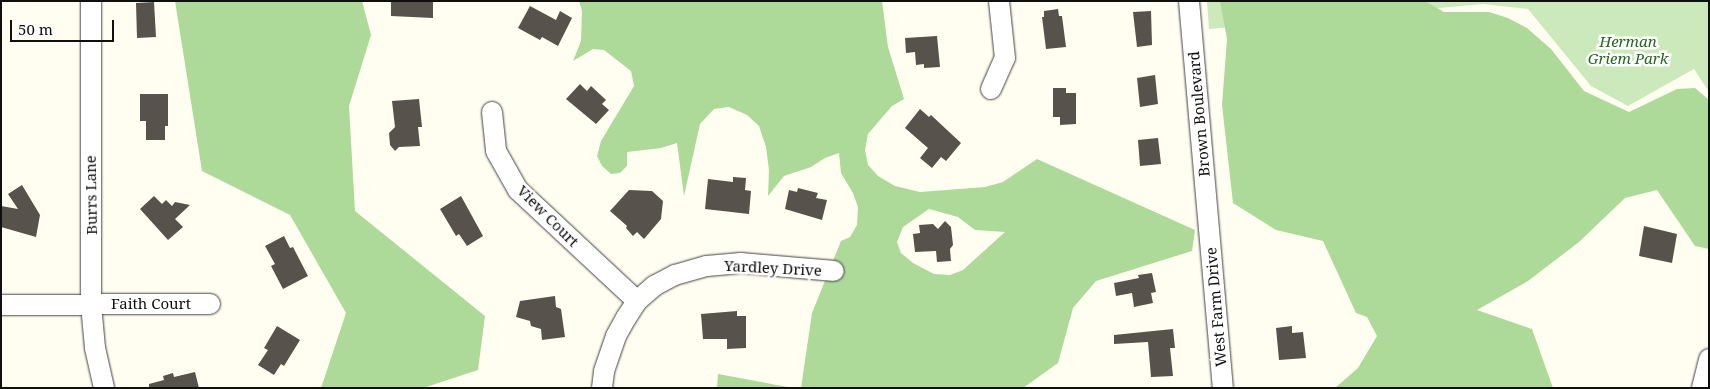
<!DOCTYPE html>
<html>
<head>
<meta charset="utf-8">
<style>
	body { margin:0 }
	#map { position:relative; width:1710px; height:389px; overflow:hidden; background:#fffef0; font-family:"Noto Serif",serif }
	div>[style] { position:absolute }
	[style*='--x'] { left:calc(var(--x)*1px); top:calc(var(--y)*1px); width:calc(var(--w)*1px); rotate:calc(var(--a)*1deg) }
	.green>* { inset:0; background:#cbe9ba }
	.forest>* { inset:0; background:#adda99 }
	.building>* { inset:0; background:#57524b }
	.roads { filter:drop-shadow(0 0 1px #424242) drop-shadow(0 0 1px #424242) }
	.minor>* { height:20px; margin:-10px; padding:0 10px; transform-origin:10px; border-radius:10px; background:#fff }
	span { translate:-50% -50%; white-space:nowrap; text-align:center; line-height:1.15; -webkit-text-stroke:5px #fff; paint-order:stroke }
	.park-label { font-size:15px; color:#23661f; font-style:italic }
	.street-label { font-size:15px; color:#0f0f0f }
	.frame { position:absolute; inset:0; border:2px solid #0f0f0f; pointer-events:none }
	.scale { position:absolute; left:10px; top:20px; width:104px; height:22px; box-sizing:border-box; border:2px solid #0f0f0f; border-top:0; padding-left:6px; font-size:15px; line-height:18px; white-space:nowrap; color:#0f0f0f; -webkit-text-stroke:4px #fff; paint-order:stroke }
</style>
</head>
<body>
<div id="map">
	<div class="green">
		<i style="clip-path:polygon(1207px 1px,1709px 1px,1709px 92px,1694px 69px,1628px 106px,1591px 86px,1528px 9px,1483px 4px,1209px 29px)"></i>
	</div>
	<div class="forest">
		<i style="clip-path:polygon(175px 1px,362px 1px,371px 35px,349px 106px,355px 211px,485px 316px,478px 370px,423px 388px,321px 388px,346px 313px,290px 215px,202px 171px)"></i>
		<i style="clip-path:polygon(evenodd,579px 1px,882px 1px,888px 47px,904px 99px,892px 106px,868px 134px,865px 150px,868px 165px,878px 176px,895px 186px,920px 192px,985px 187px,1003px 182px,1037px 159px,1195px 230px,1192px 251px,1096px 281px,1073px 308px,1058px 363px,1023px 388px,801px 388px,812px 313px,841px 241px,850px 237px,857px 225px,858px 207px,853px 193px,841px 173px,839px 153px,825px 158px,811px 167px,784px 176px,768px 196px,769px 170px,766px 147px,759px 126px,747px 115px,729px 107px,714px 109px,700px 124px,684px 196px,677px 143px,661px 148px,627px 152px,627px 166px,620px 173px,611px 174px,602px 166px,597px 156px,601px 141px,634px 86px,631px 71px,604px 50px,593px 49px,573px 61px,581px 41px,582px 11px,579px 1px,929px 209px,958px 217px,975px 230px,1005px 232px,963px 270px,950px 275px,934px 274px,913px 263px,901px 253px,897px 242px,903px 227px,929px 209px)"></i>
		<i style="clip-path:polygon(1220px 1px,1425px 1px,1444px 12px,1489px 12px,1508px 18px,1527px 28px,1551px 49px,1584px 91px,1629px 112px,1677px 89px,1695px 88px,1709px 100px,1709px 249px,1695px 246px,1657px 190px,1625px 198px,1579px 242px,1528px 281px,1477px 310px,1532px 329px,1553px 388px,1335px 388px,1358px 368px,1377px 336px,1367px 317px,1356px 313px,1323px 241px,1276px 230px,1233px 203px,1222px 105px,1227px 39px)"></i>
		<i style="clip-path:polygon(718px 374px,793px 388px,717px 388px)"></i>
	</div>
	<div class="building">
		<i style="clip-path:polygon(391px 1px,433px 1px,433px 18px,391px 16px)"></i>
		<i style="clip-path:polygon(154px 2px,156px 37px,137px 38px,136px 3px)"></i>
		<i style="clip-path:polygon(530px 6px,556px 20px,560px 11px,572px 18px,558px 46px,542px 37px,540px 40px,518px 28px)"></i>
		<i style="clip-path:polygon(1058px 9px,1059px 16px,1062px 16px,1066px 47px,1046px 49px,1042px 17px,1044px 17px,1044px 11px)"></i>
		<i style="clip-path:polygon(1151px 11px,1152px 45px,1137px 47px,1133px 12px)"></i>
		<i style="clip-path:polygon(937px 36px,940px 67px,924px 68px,924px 64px,916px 65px,915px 52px,906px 53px,905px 38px)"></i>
		<i style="clip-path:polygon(1155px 75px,1158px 104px,1140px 107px,1137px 78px)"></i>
		<i style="clip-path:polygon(580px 84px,587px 91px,591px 86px,606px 100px,602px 104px,609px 110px,596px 124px,566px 99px)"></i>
		<i style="clip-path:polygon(1053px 88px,1066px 88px,1066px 93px,1076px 93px,1076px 124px,1060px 125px,1060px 117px,1053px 117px)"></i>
		<i style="clip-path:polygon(140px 94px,168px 94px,168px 126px,165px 126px,165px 140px,146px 140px,146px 121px,140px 121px)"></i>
		<i style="clip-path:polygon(419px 99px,422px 127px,418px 127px,420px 146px,399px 147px,395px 151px,390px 145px,389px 133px,395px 127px,392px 101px)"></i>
		<i style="clip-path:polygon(920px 109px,929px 117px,931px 115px,961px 143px,946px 161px,941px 157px,932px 168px,920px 158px,928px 148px,905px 128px)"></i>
		<i style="clip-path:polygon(1158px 138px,1161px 164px,1140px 166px,1138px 140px)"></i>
		<i style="clip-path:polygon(733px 177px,746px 178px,745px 190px,751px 191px,749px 214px,705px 209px,708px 179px,733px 182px)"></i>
		<i style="clip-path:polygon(22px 185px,40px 215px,36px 237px,1px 227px,1px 206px,18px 209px,8px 194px)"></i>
		<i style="clip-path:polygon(798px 188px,818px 193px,816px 198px,827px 200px,822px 220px,785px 209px,789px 190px,797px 192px)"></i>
		<i style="clip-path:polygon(629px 190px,652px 191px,663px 201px,661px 219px,644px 239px,637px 232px,633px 236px,626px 228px,627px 226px,610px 211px)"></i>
		<i style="clip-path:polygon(154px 196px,162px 204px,166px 200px,172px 206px,175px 202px,190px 205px,175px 219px,183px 227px,168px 240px,140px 209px)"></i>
		<i style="clip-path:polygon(461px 196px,483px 236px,467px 246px,459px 234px,456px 236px,440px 209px)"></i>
		<i style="clip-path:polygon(945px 221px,951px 227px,953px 245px,950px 249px,951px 261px,937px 262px,936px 251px,915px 252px,913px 234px,920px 233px,919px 225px,933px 224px,938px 229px)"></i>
		<i style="clip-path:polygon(1644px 226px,1677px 234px,1672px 263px,1639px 256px)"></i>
		<i style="clip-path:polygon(284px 236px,290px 248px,293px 247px,308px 276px,283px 289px,271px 266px,275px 264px,265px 246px)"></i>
		<i style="clip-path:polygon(1152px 273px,1156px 292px,1151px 293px,1153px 303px,1134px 307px,1132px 293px,1116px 296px,1114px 283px,1139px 278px,1138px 275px)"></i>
		<i style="clip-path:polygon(555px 296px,556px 307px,561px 309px,565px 337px,542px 340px,541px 329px,531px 326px,530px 321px,516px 317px,520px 301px)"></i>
		<i style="clip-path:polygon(737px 311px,737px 316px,746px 316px,746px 348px,727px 349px,727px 339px,703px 339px,701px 314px)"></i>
		<i style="clip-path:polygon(277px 326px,300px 340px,284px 366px,281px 364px,274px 375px,258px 365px,268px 350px,264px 348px)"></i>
		<i style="clip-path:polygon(1292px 326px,1292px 333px,1303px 332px,1306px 358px,1279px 360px,1276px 328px)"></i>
		<i style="clip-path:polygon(1173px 329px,1175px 348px,1170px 348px,1173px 376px,1151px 377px,1148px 342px,1114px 344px,1114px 335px)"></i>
		<i style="clip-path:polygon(195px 372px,199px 388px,149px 388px,149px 384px,164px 380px,163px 376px,173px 373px,174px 377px)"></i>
	</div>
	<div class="roads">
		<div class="minor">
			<i style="--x:91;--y:1;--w:303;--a:90"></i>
			<i style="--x:91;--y:304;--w:44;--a:84.8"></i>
			<i style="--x:95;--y:348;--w:41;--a:77.3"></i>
			<i style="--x:1189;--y:1;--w:388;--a:85"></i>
			<i style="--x:991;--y:89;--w:34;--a:-66"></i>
			<i style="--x:1005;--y:58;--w:57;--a:-96"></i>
			<i style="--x:492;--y:112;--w:39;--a:84"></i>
			<i style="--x:496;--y:151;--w:45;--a:60.6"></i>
			<i style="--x:518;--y:190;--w:163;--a:43"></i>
			<i style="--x:1;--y:305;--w:209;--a:-0.3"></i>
			<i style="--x:602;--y:388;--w:17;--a:-83"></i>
			<i style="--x:604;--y:371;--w:37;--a:-71"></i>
			<i style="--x:616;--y:336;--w:21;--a:-61"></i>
			<i style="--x:626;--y:318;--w:20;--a:-57"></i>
			<i style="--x:637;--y:301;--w:23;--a:-41"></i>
			<i style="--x:654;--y:286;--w:24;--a:-28"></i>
			<i style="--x:675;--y:275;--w:33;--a:-16"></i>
			<i style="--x:707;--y:266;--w:34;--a:-5"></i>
			<i style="--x:741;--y:263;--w:93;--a:4.9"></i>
			<i style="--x:1702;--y:388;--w:30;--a:-76"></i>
		</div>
	</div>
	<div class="park-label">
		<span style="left:1628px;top:50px">Herman<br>Griem Park</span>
	</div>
	<div class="street-label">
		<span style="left:1199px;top:114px;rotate:-95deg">Brown Boulevard</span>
		<span style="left:91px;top:195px;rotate:-91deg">Burrs Lane</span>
		<span style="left:548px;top:216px;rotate:45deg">View Court</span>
		<span style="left:773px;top:268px;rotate:3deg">Yardley Drive</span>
		<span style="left:151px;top:304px">Faith Court</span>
		<span style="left:1216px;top:307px;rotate:-95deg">West Farm Drive</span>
	</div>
	<div class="frame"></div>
	<div class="scale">50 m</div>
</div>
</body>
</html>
